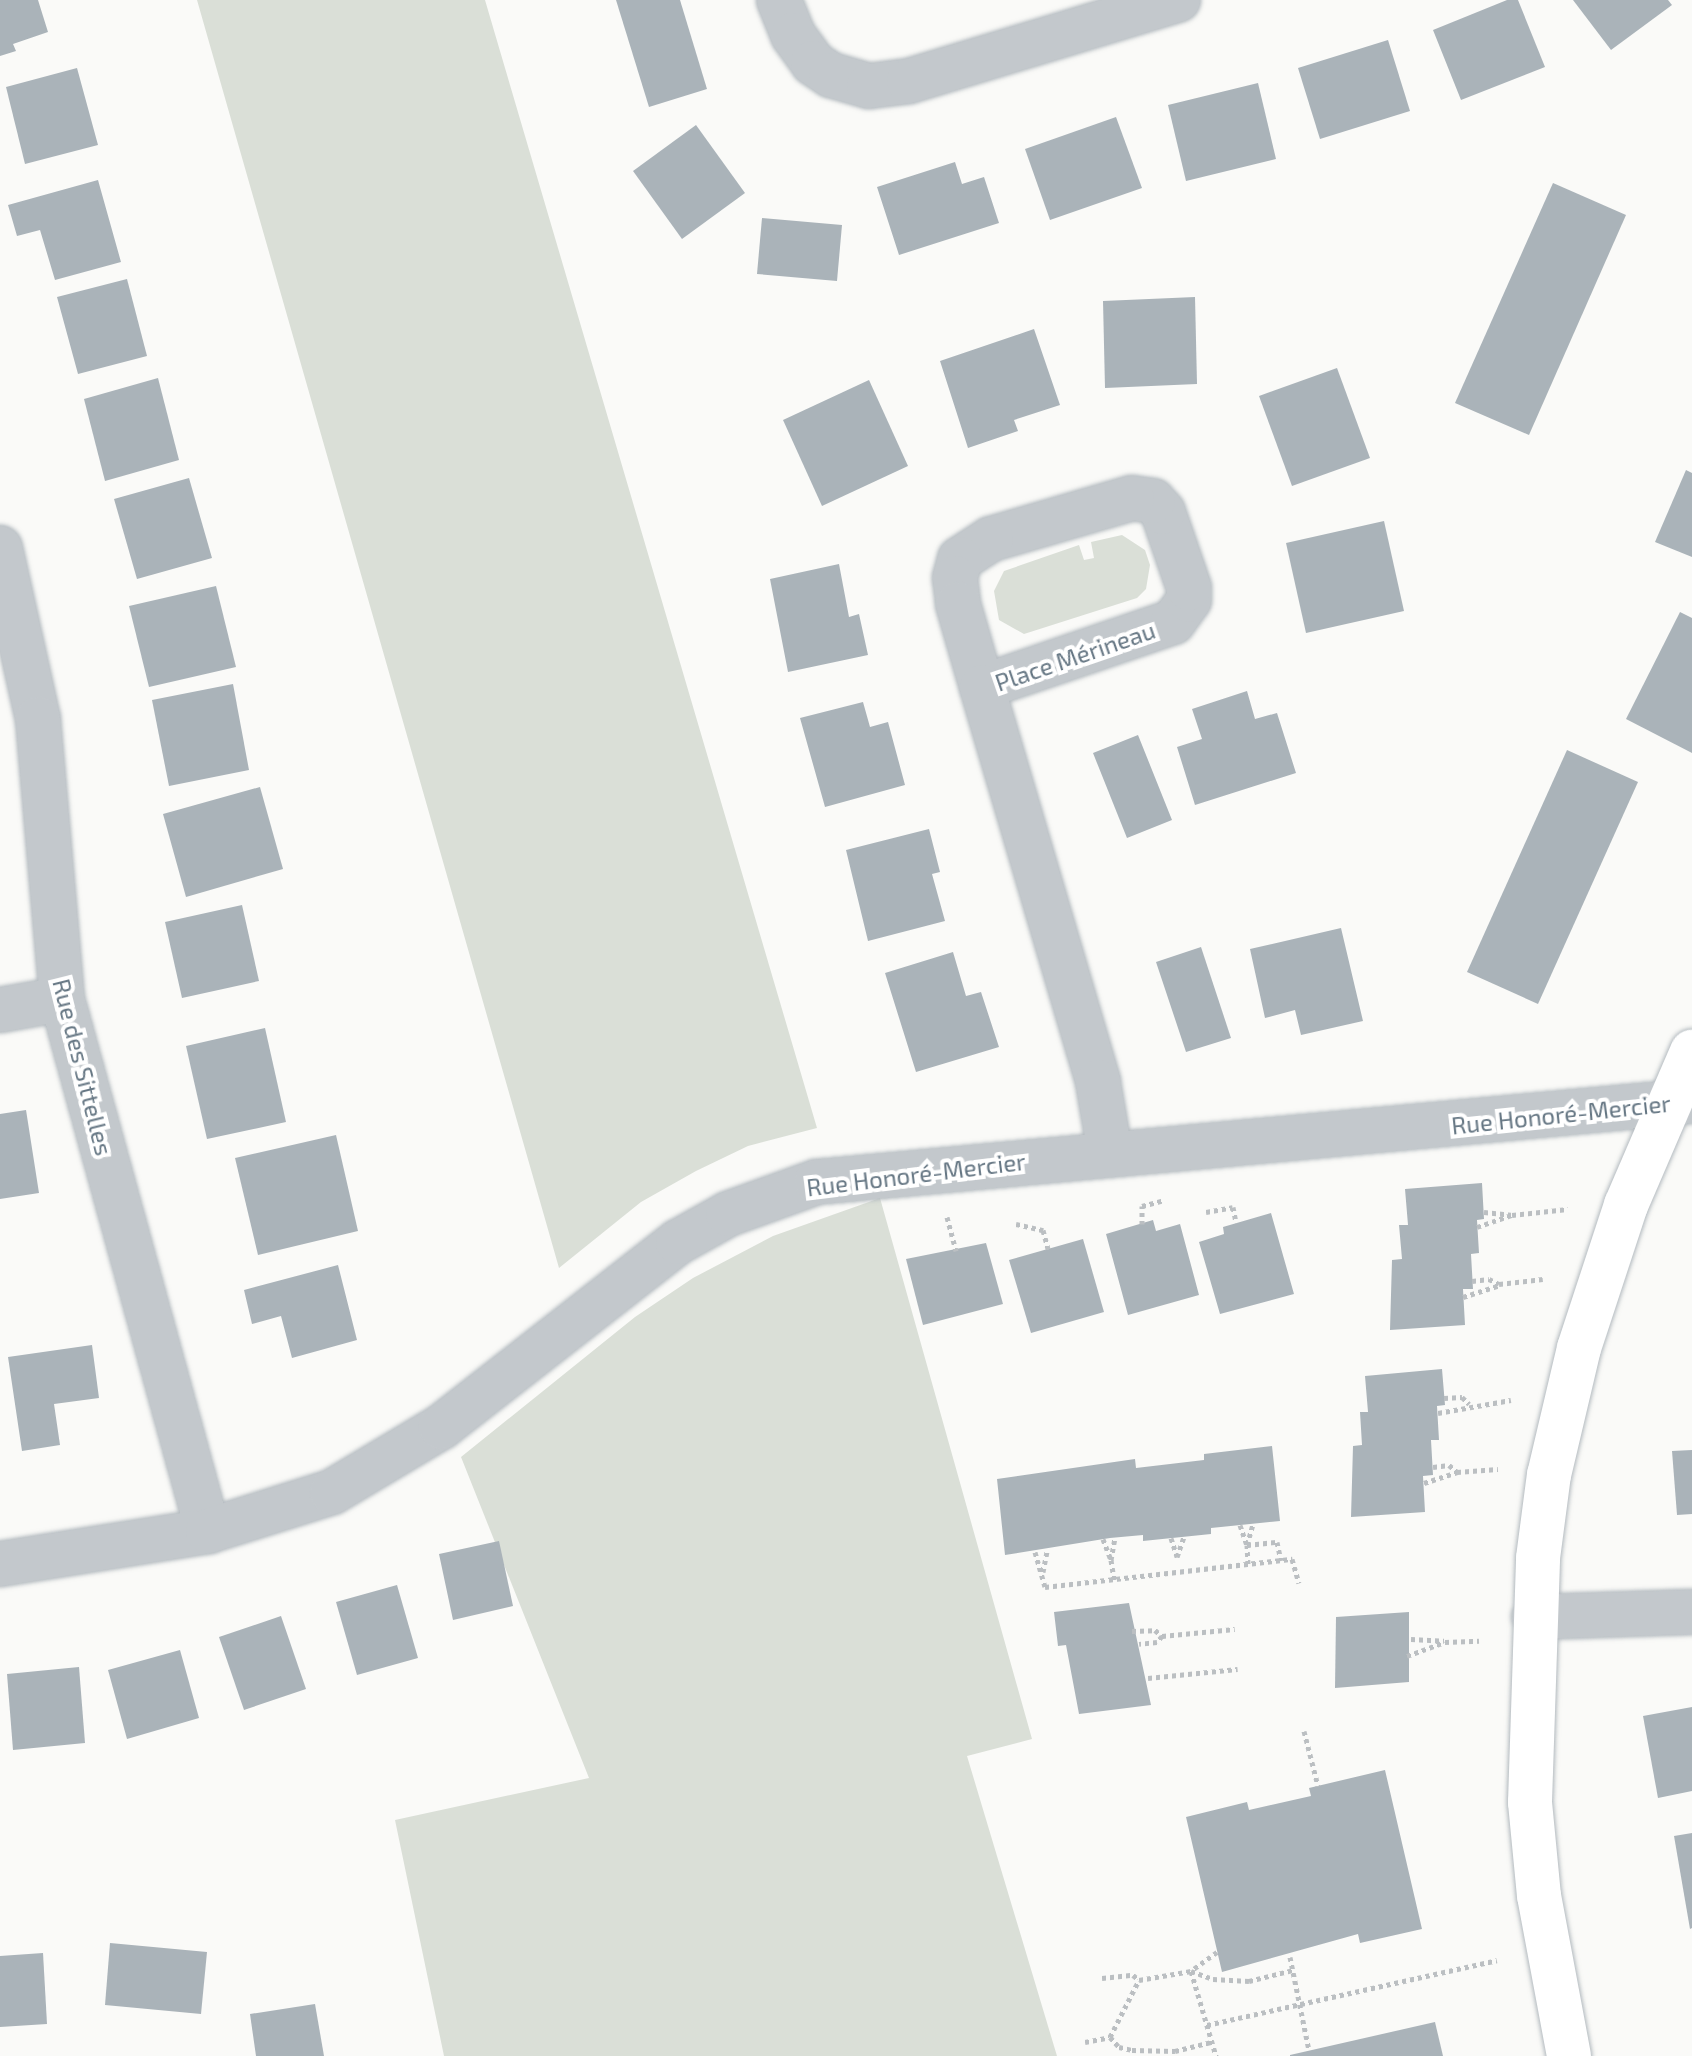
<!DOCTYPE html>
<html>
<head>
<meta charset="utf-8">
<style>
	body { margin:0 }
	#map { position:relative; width:1692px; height:2056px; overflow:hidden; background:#fafaf8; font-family:"Exo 2",sans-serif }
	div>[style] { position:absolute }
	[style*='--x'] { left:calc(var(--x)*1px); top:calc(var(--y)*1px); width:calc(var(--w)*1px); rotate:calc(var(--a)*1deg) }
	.green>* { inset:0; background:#dadfd7 }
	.building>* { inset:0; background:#aab3b9 }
	.path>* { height:5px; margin-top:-2.5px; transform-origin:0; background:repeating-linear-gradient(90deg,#bbbfc2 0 4px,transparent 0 8px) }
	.roads { filter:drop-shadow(0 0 2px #b3babf) drop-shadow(0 0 2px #b3babf) }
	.street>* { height:44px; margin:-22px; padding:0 22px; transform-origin:22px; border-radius:22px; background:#c3c8cc }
	.secondary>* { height:44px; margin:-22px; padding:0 22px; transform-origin:22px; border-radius:22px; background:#fff }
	span { translate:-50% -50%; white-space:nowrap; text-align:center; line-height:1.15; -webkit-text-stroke:8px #fff; paint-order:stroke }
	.street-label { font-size:24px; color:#657683 }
</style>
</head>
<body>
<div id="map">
	<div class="green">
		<i style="clip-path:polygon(197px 0,485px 0,817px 1128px,748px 1146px,696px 1171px,641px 1202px,559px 1268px)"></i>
		<i style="clip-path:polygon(1122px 535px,1145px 550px,1150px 565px,1146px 589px,1137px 598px,1024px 634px,999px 620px,994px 591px,1004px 571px,1079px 545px,1084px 560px,1094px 558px,1091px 542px)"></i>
		<i style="clip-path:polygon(880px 1198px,1032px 1739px,967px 1756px,1057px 2056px,444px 2056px,395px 1820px,589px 1778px,461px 1457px,635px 1317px,693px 1278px,773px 1236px)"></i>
	</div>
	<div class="building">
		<i style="clip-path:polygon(0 0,38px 0,48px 32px,13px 44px,16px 51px,0 56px)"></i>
		<i style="clip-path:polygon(616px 0,680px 0,707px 89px,649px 107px)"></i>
		<i style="clip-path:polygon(1507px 0,1518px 0,1545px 67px,1461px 100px,1433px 30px)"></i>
		<i style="clip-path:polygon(1573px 0,1668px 0,1672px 5px,1611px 50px)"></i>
		<i style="clip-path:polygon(1388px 40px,1410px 111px,1320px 139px,1298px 68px)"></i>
		<i style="clip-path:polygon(77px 68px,98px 145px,25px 164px,6px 87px)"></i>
		<i style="clip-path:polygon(1258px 83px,1276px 159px,1186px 181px,1168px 105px)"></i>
		<i style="clip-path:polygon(1116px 117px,1142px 188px,1050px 220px,1025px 149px)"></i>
		<i style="clip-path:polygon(696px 125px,745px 193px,682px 239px,633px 171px)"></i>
		<i style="clip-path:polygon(955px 162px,962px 184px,984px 177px,999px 223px,899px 255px,877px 187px)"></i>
		<i style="clip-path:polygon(98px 180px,121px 262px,55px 280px,40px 230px,17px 236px,8px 205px)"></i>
		<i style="clip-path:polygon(1553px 183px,1626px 215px,1529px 435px,1455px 403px)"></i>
		<i style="clip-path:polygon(762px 218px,842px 225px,837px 281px,757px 274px)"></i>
		<i style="clip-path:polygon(127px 279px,147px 356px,78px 374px,57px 297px)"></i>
		<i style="clip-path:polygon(1195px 297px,1197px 384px,1105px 388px,1103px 301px)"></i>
		<i style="clip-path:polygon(1034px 329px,1060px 405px,1014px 420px,1018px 431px,968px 448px,940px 361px)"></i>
		<i style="clip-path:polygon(1337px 368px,1370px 458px,1292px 486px,1259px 396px)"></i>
		<i style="clip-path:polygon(158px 378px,179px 460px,105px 481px,84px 399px)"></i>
		<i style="clip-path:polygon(869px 380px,908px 466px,822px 506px,783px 420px)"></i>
		<i style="clip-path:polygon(1686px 470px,1692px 473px,1692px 557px,1655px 542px)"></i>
		<i style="clip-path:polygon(189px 478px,212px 558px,137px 579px,114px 499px)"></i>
		<i style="clip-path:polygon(1384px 521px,1404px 611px,1306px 633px,1286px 543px)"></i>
		<i style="clip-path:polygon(839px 564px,849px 617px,859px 614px,868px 655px,788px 672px,770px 579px)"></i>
		<i style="clip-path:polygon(216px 586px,236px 667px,149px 687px,129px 606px)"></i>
		<i style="clip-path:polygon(1680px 612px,1692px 618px,1692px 753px,1626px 719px)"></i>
		<i style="clip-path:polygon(233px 684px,249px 770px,169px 786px,152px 700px)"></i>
		<i style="clip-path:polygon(1247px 691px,1255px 719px,1277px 713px,1296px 773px,1195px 805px,1177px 747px,1202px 739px,1192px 709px)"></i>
		<i style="clip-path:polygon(863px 702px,870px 727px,888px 722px,905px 785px,825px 807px,800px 718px)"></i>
		<i style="clip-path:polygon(1138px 735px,1172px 820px,1127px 838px,1093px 753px)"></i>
		<i style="clip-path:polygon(1567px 750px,1638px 782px,1538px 1004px,1467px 972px)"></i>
		<i style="clip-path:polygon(260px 787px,283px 869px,186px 897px,163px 814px)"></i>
		<i style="clip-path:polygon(929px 829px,940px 872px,932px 874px,945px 921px,868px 941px,846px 850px)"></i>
		<i style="clip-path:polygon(242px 905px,259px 981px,182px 998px,165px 922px)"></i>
		<i style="clip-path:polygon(1341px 928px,1363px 1021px,1301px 1035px,1295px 1010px,1265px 1018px,1250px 949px)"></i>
		<i style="clip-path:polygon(1201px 947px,1231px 1038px,1186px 1052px,1156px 962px)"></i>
		<i style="clip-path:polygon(953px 952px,966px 996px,981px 992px,999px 1047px,916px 1072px,885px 973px)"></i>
		<i style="clip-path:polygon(265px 1028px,286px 1122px,207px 1139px,186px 1046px)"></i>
		<i style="clip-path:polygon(26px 1110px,39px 1193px,0 1199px,0 1114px)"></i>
		<i style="clip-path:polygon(336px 1135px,358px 1231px,258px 1255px,235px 1158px)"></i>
		<i style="clip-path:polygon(1482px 1183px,1484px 1219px,1477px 1220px,1479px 1253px,1471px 1254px,1473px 1289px,1463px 1289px,1465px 1325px,1390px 1330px,1392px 1260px,1402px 1259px,1399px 1225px,1408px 1225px,1405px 1189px)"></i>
		<i style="clip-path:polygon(1271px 1213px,1294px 1294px,1220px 1314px,1199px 1242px,1224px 1234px,1223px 1227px)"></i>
		<i style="clip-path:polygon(1153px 1220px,1156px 1231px,1180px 1224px,1199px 1295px,1128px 1315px,1106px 1234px)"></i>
		<i style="clip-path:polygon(1083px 1239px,1104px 1312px,1031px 1333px,1009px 1260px)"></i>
		<i style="clip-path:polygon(986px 1243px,1003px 1304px,923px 1325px,906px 1259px)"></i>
		<i style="clip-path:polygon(338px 1265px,357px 1340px,292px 1358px,281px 1316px,252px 1324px,244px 1290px)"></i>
		<i style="clip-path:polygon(92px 1345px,99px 1398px,54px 1404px,60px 1445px,22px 1451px,8px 1357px)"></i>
		<i style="clip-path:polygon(1442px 1369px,1445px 1405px,1437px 1406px,1439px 1440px,1431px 1440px,1433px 1475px,1423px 1476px,1425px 1512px,1351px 1517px,1353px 1446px,1362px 1445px,1360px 1412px,1368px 1412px,1365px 1376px)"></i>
		<i style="clip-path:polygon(1272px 1446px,1280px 1521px,1211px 1528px,1211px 1534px,1143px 1541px,1143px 1535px,1110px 1538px,1005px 1555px,997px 1479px,1135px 1459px,1136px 1468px,1204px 1460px,1204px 1454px)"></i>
		<i style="clip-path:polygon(1692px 1450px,1692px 1514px,1677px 1515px,1672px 1451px)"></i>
		<i style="clip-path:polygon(499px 1541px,513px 1606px,453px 1620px,439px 1554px)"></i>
		<i style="clip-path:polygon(397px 1585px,418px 1658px,357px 1675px,336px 1602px)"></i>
		<i style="clip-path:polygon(1129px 1603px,1151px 1705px,1079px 1714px,1066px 1645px,1058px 1646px,1054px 1612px)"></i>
		<i style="clip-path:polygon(1409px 1612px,1409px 1682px,1335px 1688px,1336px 1617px)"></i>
		<i style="clip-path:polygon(281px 1616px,306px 1689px,244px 1710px,219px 1637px)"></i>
		<i style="clip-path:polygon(180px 1650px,199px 1718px,127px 1739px,108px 1670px)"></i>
		<i style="clip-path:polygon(79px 1667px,85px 1743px,13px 1750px,7px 1674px)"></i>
		<i style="clip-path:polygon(1692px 1707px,1692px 1791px,1658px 1798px,1643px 1716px)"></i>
		<i style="clip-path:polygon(1385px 1770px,1422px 1929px,1360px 1943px,1358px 1934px,1222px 1972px,1186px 1817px,1247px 1802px,1249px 1810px,1311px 1796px,1309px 1788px)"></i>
		<i style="clip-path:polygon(1692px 1833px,1692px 1928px,1690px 1929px,1674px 1836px)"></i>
		<i style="clip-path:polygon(110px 1943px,207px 1952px,201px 2014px,105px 2005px)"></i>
		<i style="clip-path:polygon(43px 1953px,47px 2024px,0 2027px,0 1956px)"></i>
		<i style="clip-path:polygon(315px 2004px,324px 2056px,256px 2056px,250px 2014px)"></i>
		<i style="clip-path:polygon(1435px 2022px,1443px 2056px,1290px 2056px,1290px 2055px)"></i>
	</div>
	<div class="path">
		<i style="--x:1206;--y:1212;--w:27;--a:-10"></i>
		<i style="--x:1233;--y:1207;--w:16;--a:79"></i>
		<i style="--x:1484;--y:1212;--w:27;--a:6"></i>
		<i style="--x:947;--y:1217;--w:35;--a:75"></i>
		<i style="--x:1016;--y:1224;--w:28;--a:13"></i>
		<i style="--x:1043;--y:1230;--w:20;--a:75"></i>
		<i style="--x:1142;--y:1224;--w:18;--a:-90"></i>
		<i style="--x:1142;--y:1206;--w:23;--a:-15"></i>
		<i style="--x:1477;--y:1227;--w:37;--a:-19"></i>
		<i style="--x:1512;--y:1215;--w:56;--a:-6.1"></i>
		<i style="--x:1472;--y:1281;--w:17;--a:-7"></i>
		<i style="--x:1489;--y:1279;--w:11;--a:27"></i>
		<i style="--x:1499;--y:1284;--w:44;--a:-6.5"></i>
		<i style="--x:1463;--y:1297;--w:38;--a:-18"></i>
		<i style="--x:1444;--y:1398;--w:18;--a:-3"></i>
		<i style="--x:1462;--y:1397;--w:10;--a:45"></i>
		<i style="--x:1438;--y:1413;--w:74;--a:-10.1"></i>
		<i style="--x:1433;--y:1467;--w:16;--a:-7"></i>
		<i style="--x:1449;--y:1465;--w:11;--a:41"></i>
		<i style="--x:1457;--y:1472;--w:41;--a:-4.2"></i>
		<i style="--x:1424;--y:1483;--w:35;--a:-18"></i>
		<i style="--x:1240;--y:1525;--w:21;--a:71"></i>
		<i style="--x:1247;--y:1545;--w:22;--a:-74"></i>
		<i style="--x:1171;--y:1538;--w:20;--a:72"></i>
		<i style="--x:1177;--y:1557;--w:21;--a:-71"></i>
		<i style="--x:1103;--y:1539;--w:22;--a:69"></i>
		<i style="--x:1111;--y:1560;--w:22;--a:-80"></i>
		<i style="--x:1035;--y:1552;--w:36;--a:74"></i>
		<i style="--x:1045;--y:1587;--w:249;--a:-6.5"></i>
		<i style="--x:1292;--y:1559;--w:25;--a:74"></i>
		<i style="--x:1111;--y:1560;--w:20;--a:81"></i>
		<i style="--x:1248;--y:1564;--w:19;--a:-93"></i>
		<i style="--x:1247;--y:1545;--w:30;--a:-6"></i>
		<i style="--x:1277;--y:1542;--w:19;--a:78"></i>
		<i style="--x:1043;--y:1572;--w:21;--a:-79"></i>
		<i style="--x:1132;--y:1631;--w:23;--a:-2"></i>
		<i style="--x:1155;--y:1630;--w:9;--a:41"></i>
		<i style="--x:1162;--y:1636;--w:8;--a:130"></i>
		<i style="--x:1157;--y:1642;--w:18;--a:174"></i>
		<i style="--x:1162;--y:1636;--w:73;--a:-5.5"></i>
		<i style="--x:1411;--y:1639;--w:33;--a:3"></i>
		<i style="--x:1407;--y:1656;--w:40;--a:-20.2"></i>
		<i style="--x:1445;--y:1642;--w:34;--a:-2"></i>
		<i style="--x:1148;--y:1678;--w:90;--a:-5.7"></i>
		<i style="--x:1304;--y:1731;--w:57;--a:75.7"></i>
		<i style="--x:1217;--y:1952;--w:32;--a:144"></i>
		<i style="--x:1191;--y:1971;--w:23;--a:20"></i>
		<i style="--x:1213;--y:1979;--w:36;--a:3"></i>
		<i style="--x:1249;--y:1981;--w:45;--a:-14"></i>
		<i style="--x:1290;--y:1957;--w:95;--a:78.5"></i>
		<i style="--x:1102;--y:1978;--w:31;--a:-6"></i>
		<i style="--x:1133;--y:1975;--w:8;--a:40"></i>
		<i style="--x:1207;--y:2025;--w:297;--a:-12.6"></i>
		<i style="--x:1110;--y:2037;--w:13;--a:48"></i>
		<i style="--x:1119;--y:2047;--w:13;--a:13"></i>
		<i style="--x:1132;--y:2050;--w:43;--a:1.3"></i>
		<i style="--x:1175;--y:2051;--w:38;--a:-14"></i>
		<i style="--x:1085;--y:2042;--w:25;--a:-11"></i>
		<i style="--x:1110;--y:2037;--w:64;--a:-63"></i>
		<i style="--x:1139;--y:1980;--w:53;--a:-9.8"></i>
		<i style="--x:1191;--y:1971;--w:89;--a:73.6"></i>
	</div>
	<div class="roads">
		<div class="street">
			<i style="--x:779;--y:0;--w:38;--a:68"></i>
			<i style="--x:793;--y:35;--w:34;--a:54"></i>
			<i style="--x:813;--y:63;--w:22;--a:34"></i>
			<i style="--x:831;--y:75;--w:40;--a:16"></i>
			<i style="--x:869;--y:86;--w:40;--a:-7.1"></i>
			<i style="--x:909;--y:81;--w:281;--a:-16.8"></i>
			<i style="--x:0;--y:548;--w:175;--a:77.5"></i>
			<i style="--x:38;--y:719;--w:281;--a:85.1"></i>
			<i style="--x:62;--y:999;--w:552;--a:74.65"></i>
			<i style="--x:982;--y:687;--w:202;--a:-18.8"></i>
			<i style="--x:1173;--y:622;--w:27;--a:-54"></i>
			<i style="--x:1189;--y:600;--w:12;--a:-90"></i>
			<i style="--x:1189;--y:588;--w:80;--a:-108.9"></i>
			<i style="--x:1163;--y:512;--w:15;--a:-132"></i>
			<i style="--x:1153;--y:501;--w:21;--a:-172"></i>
			<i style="--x:1132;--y:498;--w:147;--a:163.8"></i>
			<i style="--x:991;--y:539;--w:37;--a:147"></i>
			<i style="--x:960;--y:559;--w:20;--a:105"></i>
			<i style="--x:955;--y:578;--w:26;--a:83"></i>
			<i style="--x:958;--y:604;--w:86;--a:73.9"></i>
			<i style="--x:982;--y:687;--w:412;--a:73.6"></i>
			<i style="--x:1098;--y:1082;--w:72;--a:80.4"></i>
			<i style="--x:0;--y:1010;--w:63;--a:-10.1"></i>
			<i style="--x:0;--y:1564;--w:211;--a:-9"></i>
			<i style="--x:208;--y:1531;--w:130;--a:-17.5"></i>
			<i style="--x:332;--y:1492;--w:127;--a:-30.8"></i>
			<i style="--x:441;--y:1427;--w:301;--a:-38"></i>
			<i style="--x:678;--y:1242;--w:57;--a:-29.2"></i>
			<i style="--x:728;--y:1214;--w:95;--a:-19.8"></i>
			<i style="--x:817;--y:1182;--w:879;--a:-5.29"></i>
			<i style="--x:1534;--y:1617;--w:158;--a:-1.8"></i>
		</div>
		<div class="secondary">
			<i style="--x:1569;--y:2056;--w:163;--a:-100.6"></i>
			<i style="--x:1539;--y:1896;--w:94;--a:-95.5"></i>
			<i style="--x:1530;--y:1802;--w:244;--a:-88.1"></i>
			<i style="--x:1538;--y:1558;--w:84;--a:-82.5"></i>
			<i style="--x:1549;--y:1475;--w:130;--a:-76.7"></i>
			<i style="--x:1579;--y:1348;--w:151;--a:-71.8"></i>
			<i style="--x:1626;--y:1205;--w:167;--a:-66.7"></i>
		</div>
	</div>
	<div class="street-label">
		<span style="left:1075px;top:656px;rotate:-19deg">Place Mérineau</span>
		<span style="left:83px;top:1067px;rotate:76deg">Rue des Sittelles</span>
		<span style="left:1561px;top:1114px;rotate:-6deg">Rue Honoré-Mercier</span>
		<span style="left:916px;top:1174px;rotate:-7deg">Rue Honoré-Mercier</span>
	</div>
</div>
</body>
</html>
